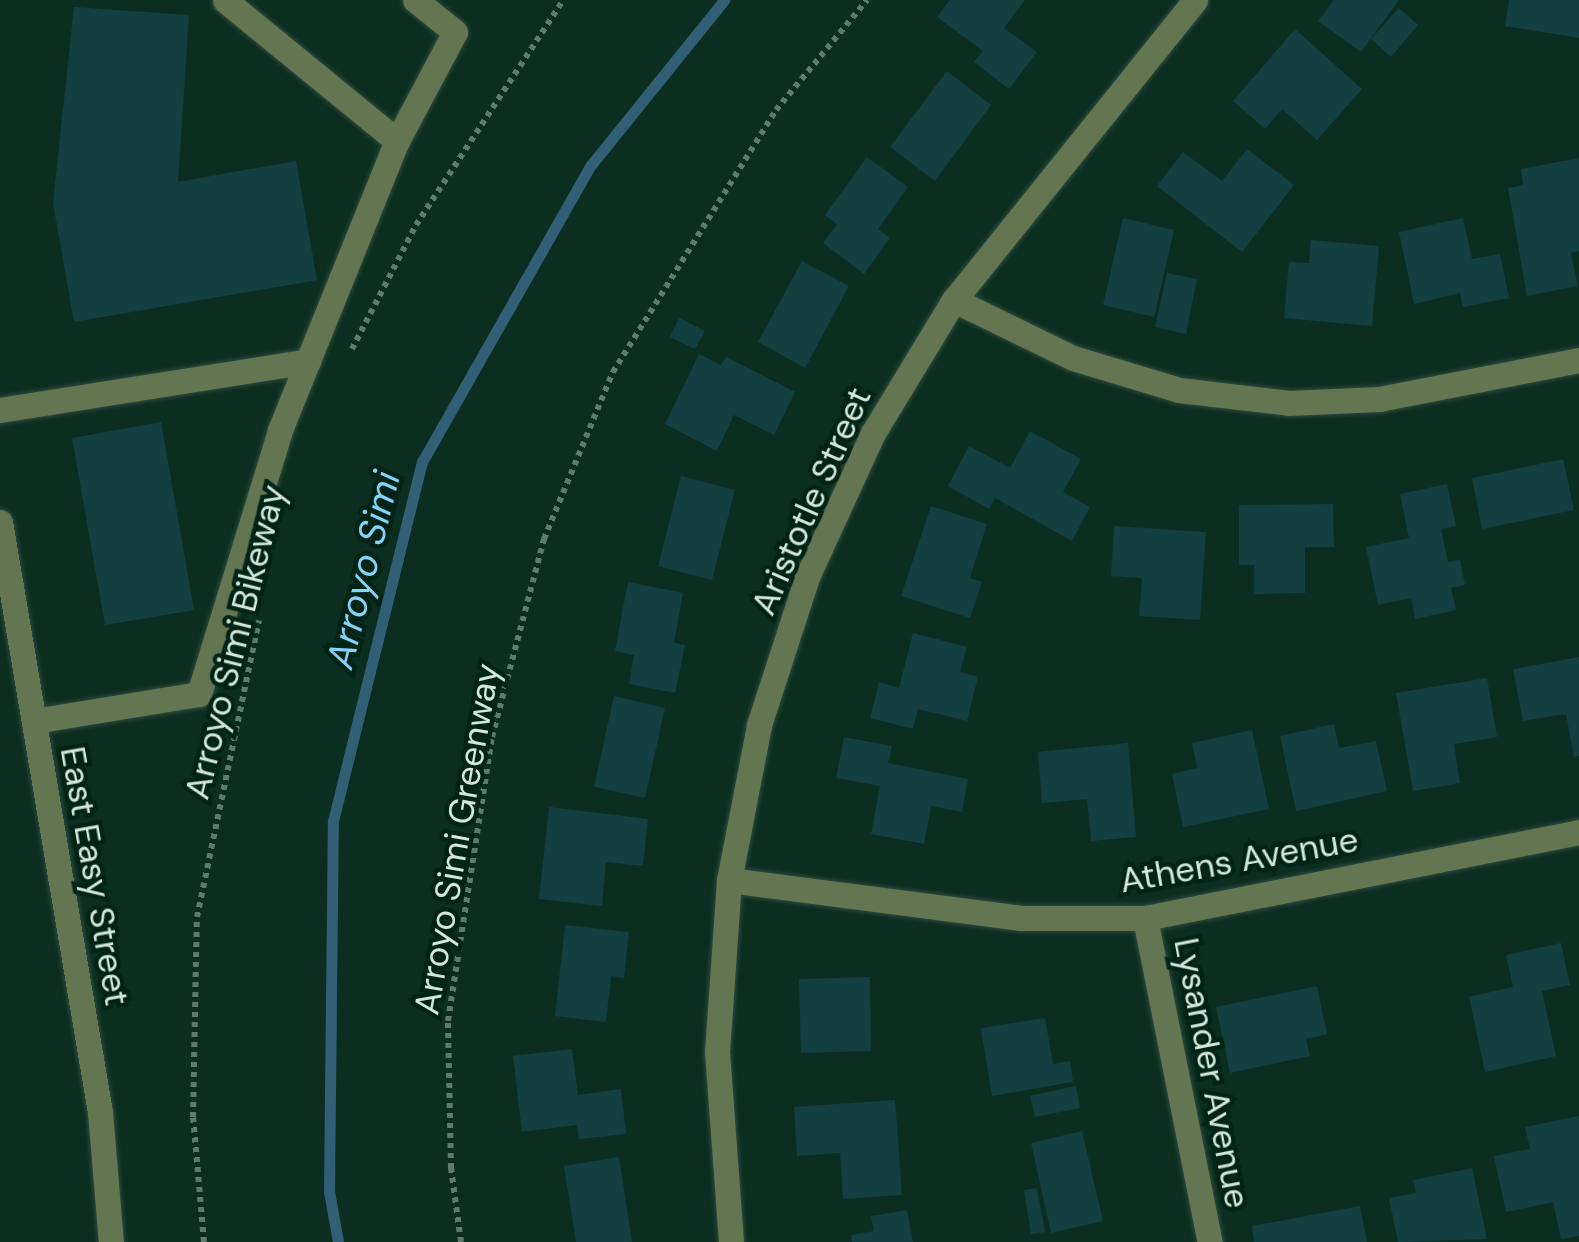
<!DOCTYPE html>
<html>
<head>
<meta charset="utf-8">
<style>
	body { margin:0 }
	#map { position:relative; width:1579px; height:1242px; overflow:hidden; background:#0c2e20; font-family:"DM Sans",sans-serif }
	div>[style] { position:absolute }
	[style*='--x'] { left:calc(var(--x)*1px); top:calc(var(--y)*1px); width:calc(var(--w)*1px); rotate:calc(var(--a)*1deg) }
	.stream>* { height:11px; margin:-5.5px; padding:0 5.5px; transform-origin:5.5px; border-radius:5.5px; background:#305f76 }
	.building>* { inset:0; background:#133f40 }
	.path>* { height:6px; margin-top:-3px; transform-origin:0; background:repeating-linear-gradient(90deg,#5f7b6f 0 5px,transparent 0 10px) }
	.roads { filter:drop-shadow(0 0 2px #2c4c3e) drop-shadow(0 0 2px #2c4c3e) }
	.minor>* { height:25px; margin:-12.5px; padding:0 12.5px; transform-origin:12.5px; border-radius:12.5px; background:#647552 }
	span { translate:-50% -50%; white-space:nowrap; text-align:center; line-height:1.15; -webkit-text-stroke:9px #022417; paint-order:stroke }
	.street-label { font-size:35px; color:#d4e7dd }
	.water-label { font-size:38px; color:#85d3f9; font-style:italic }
</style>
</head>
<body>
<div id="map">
	<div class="stream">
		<i style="--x:338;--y:1242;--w:52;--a:-100"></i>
		<i style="--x:329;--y:1191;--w:370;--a:-89.4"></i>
		<i style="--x:333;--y:821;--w:370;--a:-76.1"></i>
		<i style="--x:422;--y:462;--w:342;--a:-60.4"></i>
		<i style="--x:591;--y:165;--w:212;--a:-51.1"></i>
	</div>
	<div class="building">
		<i style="clip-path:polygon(950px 0,1025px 0,1004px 28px,1037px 52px,1009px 89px,974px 62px,983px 51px,937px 17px)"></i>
		<i style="clip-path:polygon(1334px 0,1399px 0,1361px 52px,1318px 21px)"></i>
		<i style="clip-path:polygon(1509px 0,1579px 0,1579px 38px,1505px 26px)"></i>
		<i style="clip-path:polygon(74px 7px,189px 15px,178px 182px,296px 161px,317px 280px,74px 322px,53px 203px)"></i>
		<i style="clip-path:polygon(1399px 8px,1418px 25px,1391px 57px,1371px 39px)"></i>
		<i style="clip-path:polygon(1295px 29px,1362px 89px,1317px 140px,1282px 109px,1265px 129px,1233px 101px)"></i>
		<i style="clip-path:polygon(947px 71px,991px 105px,935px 181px,890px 147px)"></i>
		<i style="clip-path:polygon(1247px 149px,1294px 185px,1242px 252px,1157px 186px,1183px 152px,1222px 181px)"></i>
		<i style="clip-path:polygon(867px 157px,908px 187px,878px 229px,890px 238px,864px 274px,823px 243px,837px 224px,825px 215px)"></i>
		<i style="clip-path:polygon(1579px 158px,1579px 251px,1571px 253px,1578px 286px,1527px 296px,1508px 188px,1523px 185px,1521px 169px)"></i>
		<i style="clip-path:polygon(1123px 218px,1174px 230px,1154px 317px,1103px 305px)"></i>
		<i style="clip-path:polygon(1463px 218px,1472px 259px,1500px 254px,1509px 298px,1463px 307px,1460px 293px,1414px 304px,1399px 232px)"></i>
		<i style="clip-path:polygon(1311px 240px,1379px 246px,1372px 326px,1284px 318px,1289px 262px,1309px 263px)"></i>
		<i style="clip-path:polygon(802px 261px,849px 286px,805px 368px,758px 342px)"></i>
		<i style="clip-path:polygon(1167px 273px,1197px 279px,1186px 334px,1155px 327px)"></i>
		<i style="clip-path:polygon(679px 318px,705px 331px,695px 349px,670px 337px)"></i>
		<i style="clip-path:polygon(699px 354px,721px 365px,726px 357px,795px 392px,774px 435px,734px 415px,717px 451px,665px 424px)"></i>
		<i style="clip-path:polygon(161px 422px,194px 610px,105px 625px,72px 438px)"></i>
		<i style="clip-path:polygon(1030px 431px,1081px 459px,1063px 492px,1090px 507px,1072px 541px,995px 498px,989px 509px,948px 486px,969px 446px,1010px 468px)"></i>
		<i style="clip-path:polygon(1563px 459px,1574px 510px,1482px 529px,1472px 478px)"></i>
		<i style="clip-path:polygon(681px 476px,735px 490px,712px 580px,658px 566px)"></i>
		<i style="clip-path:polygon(1447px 484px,1456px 526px,1441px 529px,1448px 562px,1460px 560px,1465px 585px,1451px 588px,1456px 610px,1415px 619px,1411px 598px,1378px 605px,1366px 547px,1409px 538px,1400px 494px)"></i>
		<i style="clip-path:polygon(1333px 504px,1334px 547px,1305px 547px,1305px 593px,1254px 594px,1254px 565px,1239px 565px,1239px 505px)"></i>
		<i style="clip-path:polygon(931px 506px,987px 524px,970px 578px,982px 582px,970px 618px,901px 596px)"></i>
		<i style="clip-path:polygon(1114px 526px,1206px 532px,1200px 620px,1139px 616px,1142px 578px,1111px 576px)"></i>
		<i style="clip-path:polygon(628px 582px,683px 593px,674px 643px,685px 645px,675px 693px,629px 684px,634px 655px,615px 651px)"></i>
		<i style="clip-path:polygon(913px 633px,967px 647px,960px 672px,978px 677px,967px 721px,918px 709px,913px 729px,870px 718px,879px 682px,899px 688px)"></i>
		<i style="clip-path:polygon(1579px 657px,1579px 756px,1574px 757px,1566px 714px,1523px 721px,1513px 669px)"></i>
		<i style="clip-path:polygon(1487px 678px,1497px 737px,1454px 744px,1460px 783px,1413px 791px,1396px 693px)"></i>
		<i style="clip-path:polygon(614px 696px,665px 708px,645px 798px,594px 787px)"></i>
		<i style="clip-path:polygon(1334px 724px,1339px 748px,1376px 741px,1387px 791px,1296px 811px,1280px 736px)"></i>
		<i style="clip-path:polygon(1252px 730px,1269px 809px,1183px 827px,1172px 774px,1197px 768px,1192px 743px)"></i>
		<i style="clip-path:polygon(844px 737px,892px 746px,888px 763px,968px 779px,962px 812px,931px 806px,924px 844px,871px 834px,880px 786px,836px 778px)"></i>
		<i style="clip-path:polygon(1128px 743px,1136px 837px,1091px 841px,1087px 799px,1042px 803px,1038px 752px)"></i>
		<i style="clip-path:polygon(549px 807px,648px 819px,643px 866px,606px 862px,602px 906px,539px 899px)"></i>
		<i style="clip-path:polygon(565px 925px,629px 932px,624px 978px,611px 976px,606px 1022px,555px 1016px)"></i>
		<i style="clip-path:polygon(1561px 943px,1570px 985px,1542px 991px,1556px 1056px,1485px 1072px,1469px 997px,1513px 987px,1506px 955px)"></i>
		<i style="clip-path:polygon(870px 977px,871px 1051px,801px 1053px,799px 979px)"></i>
		<i style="clip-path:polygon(1317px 986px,1327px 1034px,1306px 1039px,1310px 1056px,1230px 1073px,1216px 1007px)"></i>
		<i style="clip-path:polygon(1045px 1018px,1053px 1064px,1070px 1061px,1073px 1082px,992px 1096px,981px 1028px)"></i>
		<i style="clip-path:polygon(572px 1049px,578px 1095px,621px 1089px,626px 1134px,579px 1139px,577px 1125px,522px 1132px,513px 1056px)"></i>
		<i style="clip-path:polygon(1076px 1086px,1080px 1108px,1035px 1117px,1030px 1096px)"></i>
		<i style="clip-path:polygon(895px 1100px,902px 1195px,843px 1199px,840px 1153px,797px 1156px,794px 1107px)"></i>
		<i style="clip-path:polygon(1579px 1116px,1579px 1236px,1561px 1239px,1553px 1202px,1506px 1212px,1494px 1156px,1530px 1149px,1525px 1127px)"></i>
		<i style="clip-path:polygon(1082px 1131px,1103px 1221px,1051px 1233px,1031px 1143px)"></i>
		<i style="clip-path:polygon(619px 1157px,632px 1242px,576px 1242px,564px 1166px)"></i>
		<i style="clip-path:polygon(1472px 1168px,1487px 1239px,1398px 1242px,1389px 1198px,1416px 1193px,1413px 1180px)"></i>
		<i style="clip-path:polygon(1037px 1188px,1045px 1232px,1031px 1234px,1024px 1190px)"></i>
		<i style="clip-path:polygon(1360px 1206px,1367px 1242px,1254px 1242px,1252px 1226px)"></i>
		<i style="clip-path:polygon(907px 1210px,913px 1242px,852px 1242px,851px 1235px,874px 1231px,871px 1216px)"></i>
	</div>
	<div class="path">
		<i style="--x:352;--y:349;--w:140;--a:-62.7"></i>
		<i style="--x:416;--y:225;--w:269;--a:-56.8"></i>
		<i style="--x:204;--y:1242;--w:125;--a:-95"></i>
		<i style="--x:193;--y:1117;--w:200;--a:-88.9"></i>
		<i style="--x:197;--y:917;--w:303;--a:-78.2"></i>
		<i style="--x:461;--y:1242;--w:75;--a:-97.7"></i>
		<i style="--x:451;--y:1168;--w:147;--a:-91.2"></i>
		<i style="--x:448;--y:1021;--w:287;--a:-81.2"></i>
		<i style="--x:492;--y:737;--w:205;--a:-75.3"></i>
		<i style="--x:544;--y:539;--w:181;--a:-67.6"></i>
		<i style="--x:613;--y:372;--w:309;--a:-58.1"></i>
		<i style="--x:776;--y:110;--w:143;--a:-50.4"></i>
	</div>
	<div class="roads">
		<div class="minor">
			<i style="--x:397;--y:141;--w:123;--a:-62"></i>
			<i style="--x:455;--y:32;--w:51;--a:-141.3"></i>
			<i style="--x:954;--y:300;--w:132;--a:26"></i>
			<i style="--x:1073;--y:358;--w:111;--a:16.8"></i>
			<i style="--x:1179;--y:390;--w:111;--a:6.7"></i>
			<i style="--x:1289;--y:403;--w:90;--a:-2.5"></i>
			<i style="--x:1379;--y:399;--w:204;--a:-11"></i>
			<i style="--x:0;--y:410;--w:312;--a:-9"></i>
			<i style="--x:0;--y:522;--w:598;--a:80.38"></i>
			<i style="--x:100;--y:1112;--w:130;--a:85.2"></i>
			<i style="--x:34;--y:721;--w:167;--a:-9.3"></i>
			<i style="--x:199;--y:694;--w:276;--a:-72.9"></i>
			<i style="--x:280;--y:430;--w:312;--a:-68"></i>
			<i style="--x:397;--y:141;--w:222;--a:-140.7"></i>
			<i style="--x:729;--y:880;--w:293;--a:7.4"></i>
			<i style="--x:1020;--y:918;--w:125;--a:0"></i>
			<i style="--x:1145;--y:918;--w:442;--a:-11.2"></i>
			<i style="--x:1145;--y:918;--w:330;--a:78.7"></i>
			<i style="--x:731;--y:1242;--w:191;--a:-94.2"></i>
			<i style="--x:717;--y:1052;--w:172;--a:-86"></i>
			<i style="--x:729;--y:880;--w:158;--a:-79"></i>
			<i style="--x:759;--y:725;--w:156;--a:-72"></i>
			<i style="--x:807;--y:577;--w:158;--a:-65.4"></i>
			<i style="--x:873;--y:433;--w:156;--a:-58.7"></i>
			<i style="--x:954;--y:300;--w:385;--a:-51.2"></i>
		</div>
	</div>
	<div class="street-label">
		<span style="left:811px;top:501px;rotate:-66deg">Aristotle Street</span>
		<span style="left:235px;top:642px;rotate:-76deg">Arroyo Simi Bikeway</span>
		<span style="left:457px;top:839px;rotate:-80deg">Arroyo Simi Greenway</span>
		<span style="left:1239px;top:860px;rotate:-10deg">Athens Avenue</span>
		<span style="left:95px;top:876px;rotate:80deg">East Easy Street</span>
		<span style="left:1212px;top:1073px;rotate:79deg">Lysander Avenue</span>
	</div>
	<div class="water-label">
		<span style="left:364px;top:570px;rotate:-76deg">Arroyo Simi</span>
	</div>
</div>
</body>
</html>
